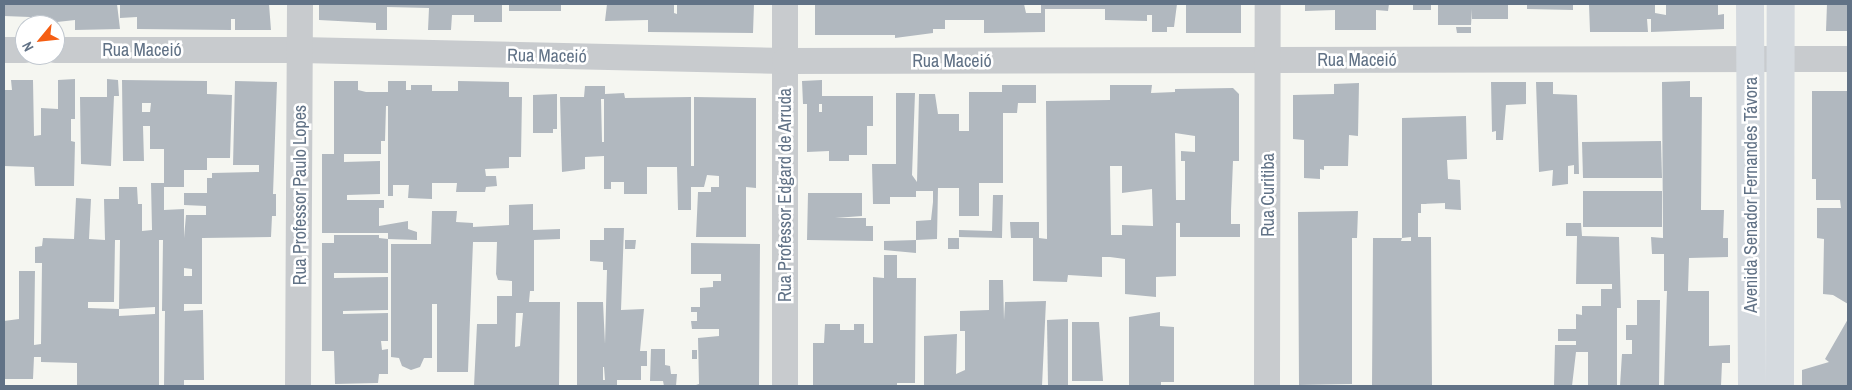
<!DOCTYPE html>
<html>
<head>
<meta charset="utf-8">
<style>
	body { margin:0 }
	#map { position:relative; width:1852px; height:390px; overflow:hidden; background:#f5f6f1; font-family:"Archivo Narrow",sans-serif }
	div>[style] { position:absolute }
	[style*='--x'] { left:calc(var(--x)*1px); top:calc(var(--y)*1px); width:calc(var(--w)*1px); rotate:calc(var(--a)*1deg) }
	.building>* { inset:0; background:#b1b8bf }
	.minor>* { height:26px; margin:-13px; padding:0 13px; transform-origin:13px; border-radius:13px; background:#c8cbce }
	.primary>* { height:28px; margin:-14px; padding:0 14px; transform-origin:14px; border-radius:14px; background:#d5dadf }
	span { translate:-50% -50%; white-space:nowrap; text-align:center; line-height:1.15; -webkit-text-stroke:5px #fff; paint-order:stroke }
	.street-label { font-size:18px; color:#617286 }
	.frame { position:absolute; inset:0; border:5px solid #617286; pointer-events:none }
	.north { position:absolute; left:15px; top:15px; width:50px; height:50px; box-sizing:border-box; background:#fff; border:1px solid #c0c7cf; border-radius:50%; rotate:242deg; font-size:14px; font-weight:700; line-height:20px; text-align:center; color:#617286 }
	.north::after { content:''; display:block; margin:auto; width:18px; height:22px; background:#f55e13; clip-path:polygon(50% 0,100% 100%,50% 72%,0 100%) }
</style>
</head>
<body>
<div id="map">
	<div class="building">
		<i style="clip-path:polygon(4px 4px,117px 4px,120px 29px,75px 30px,75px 20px,30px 25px,30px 17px,4px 16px)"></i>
		<i style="clip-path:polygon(120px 4px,269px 4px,271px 30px,235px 30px,235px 19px,231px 19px,231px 30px,137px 29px,137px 17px,120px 18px)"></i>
		<i style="clip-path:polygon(319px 4px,502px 4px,502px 22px,474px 22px,474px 15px,452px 15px,451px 30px,428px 30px,429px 8px,387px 7px,387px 30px,376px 30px,376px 23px,319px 20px)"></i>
		<i style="clip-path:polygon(509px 4px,571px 4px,561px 5px,561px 11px,509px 11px)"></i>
		<i style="clip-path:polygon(607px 4px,674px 4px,674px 13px,677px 14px,677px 4px,754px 4px,753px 33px,648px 32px,648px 20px,605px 21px)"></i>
		<i style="clip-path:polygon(815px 4px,1024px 4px,1026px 13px,1041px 13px,1041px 4px,1177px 4px,1174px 27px,1167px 27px,1167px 32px,1152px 32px,1152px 15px,1147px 15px,1147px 21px,1105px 20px,1105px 9px,1045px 9px,1045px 32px,984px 33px,984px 20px,945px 20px,945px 29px,933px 29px,933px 33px,895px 38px,895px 35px,815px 35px)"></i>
		<i style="clip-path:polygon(1186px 4px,1241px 4px,1241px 33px,1186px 33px)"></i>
		<i style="clip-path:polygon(1305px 4px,1389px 4px,1388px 11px,1376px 10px,1376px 30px,1335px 30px,1335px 10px,1305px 11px)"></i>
		<i style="clip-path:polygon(1413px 4px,1431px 4px,1431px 10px,1413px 10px)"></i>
		<i style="clip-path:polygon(1438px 4px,1508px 4px,1508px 19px,1472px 19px,1472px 9px,1471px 25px,1438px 25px)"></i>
		<i style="clip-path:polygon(1527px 4px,1573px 4px,1573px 10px,1527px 9px)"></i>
		<i style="clip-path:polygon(1589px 4px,1655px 4px,1655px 13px,1666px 15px,1666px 4px,1718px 4px,1718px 15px,1724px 14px,1724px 29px,1651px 32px,1651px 19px,1647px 19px,1648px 32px,1590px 32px)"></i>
		<i style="clip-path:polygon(1827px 4px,1848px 4px,1848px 31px,1826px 31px)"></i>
		<i style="clip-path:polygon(1456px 27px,1471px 27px,1471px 33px,1457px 33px)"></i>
		<i style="clip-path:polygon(75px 79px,75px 119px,71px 119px,71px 141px,75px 142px,74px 186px,35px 186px,34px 167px,4px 166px,4px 90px,12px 90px,11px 80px,33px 80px,34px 136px,41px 135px,41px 108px,58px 109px,58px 80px)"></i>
		<i style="clip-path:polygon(107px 79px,118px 80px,119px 96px,114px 96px,111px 166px,81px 164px,80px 97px,107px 97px)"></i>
		<i style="clip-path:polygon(evenodd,122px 80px,207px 81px,207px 94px,232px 95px,230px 158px,207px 158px,207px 170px,184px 170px,184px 187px,164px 187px,164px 210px,184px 209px,184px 238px,186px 215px,206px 215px,206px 206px,184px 205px,184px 193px,207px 193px,207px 178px,212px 178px,212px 173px,259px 172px,259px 165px,233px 165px,235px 81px,277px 82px,273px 194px,276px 194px,276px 216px,272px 216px,271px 237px,202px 238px,202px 304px,184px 304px,184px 311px,203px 310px,204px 380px,184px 380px,184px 386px,164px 386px,165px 311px,162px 311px,163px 240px,159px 240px,159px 386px,77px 386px,77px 363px,41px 362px,41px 357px,34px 357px,33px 379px,4px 379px,4px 321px,19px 319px,19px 271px,35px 271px,34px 341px,34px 345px,41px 344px,42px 263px,35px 263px,35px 247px,42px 246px,43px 238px,74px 239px,76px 198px,91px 199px,89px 239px,105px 240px,104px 199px,119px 199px,119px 187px,137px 187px,138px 204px,142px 204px,142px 231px,152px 230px,151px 183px,164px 183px,164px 149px,150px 149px,150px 126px,143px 126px,144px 161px,123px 161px,122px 80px,142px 103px,151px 103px,150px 112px,142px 112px,142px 103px,122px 80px,115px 240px,120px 240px,119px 309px,88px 308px,88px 302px,114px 302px,115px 240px,122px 80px,184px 268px,192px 269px,192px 276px,184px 276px,184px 268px,122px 80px,155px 307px,155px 314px,119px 316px,119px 309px,155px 307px)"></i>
		<i style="clip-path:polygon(evenodd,822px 80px,822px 96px,873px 96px,873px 126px,867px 126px,867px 155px,849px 155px,849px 161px,829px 161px,829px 151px,807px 152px,807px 104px,803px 104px,802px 81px,822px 80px,819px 104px,822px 104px,822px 112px,819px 112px,819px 104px)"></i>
		<i style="clip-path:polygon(334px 81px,358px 81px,358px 90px,366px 92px,388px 92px,388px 81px,406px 81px,406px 90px,411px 90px,411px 85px,432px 85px,432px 91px,458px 91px,458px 81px,509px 82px,509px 97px,522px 97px,521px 157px,509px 157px,509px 168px,485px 169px,486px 176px,496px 176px,497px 186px,486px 187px,485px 192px,456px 192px,457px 183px,432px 183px,432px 199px,408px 198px,409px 185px,393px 185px,393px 196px,388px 196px,388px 106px,386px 106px,385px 141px,381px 141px,381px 154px,344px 154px,344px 162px,380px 161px,380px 194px,347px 195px,347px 200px,384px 200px,384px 208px,379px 208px,379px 226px,408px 221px,408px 229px,417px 232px,417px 240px,388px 239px,388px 273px,334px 273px,334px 278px,388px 277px,388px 310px,343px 311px,343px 314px,388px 313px,388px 341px,381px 341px,382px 350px,388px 349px,388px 374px,379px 374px,378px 383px,335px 384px,334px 351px,322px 351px,322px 243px,334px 243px,334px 235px,379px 235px,379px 238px,388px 239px,388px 233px,322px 233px,322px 154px,334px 154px)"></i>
		<i style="clip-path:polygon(1690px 81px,1690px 97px,1702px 97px,1701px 210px,1724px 210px,1723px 238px,1728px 238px,1728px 257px,1689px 258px,1688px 291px,1709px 291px,1709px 346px,1730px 345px,1730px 363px,1722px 363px,1721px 386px,1664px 386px,1667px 291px,1664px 291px,1664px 254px,1652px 254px,1651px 237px,1663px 238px,1662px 82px)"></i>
		<i style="clip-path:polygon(1491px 82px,1526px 82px,1526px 104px,1506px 105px,1503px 140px,1496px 140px,1496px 131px,1492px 132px)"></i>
		<i style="clip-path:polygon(1536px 82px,1553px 82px,1553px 94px,1577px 95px,1579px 174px,1574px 174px,1574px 165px,1568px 166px,1568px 184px,1552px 186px,1553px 170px,1539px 172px)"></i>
		<i style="clip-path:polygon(1359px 83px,1358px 136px,1349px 135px,1348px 166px,1324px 166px,1324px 170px,1320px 169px,1320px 179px,1304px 178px,1304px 140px,1293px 139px,1293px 95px,1334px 94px,1334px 84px)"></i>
		<i style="clip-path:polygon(1002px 85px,1036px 85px,1036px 103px,1018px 103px,1017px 113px,1003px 113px,1003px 183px,979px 183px,979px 216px,959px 216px,959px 188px,938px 188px,937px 239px,916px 240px,916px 253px,884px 250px,884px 241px,916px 240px,916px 221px,931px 220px,933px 202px,933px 191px,916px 191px,916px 197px,890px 197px,890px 204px,873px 204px,872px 164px,896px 164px,896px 93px,915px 93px,912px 175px,917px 182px,919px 94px,935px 94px,938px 114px,959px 114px,959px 131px,969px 131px,969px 92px,1002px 92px)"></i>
		<i style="clip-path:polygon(evenodd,1110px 85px,1152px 85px,1151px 93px,1175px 92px,1175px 89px,1233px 88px,1239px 94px,1239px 161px,1233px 161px,1231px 211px,1231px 224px,1240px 224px,1240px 237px,1180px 237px,1180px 223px,1176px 223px,1176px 276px,1156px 277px,1156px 297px,1125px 294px,1125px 259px,1110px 257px,1102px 257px,1102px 277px,1068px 275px,1067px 282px,1033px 281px,1033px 238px,1011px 238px,1010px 222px,1039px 222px,1039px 238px,1047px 239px,1046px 101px,1110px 100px,1110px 85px,1175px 133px,1195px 136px,1195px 152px,1181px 151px,1181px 161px,1185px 161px,1185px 200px,1176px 200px,1175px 133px,1110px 85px,1110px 166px,1122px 166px,1122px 193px,1152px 189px,1153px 226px,1122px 225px,1122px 235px,1111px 235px,1110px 166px)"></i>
		<i style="clip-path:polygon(evenodd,585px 86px,605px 86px,605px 94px,624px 93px,625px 98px,691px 97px,691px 166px,694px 166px,694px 97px,756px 98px,756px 188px,746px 187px,746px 237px,696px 237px,698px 192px,711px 192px,711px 187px,719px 187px,719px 176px,707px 175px,704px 187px,691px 187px,691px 210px,678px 210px,677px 167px,647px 167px,647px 194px,624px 194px,624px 182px,611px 182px,611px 189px,604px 189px,604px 156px,585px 157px,585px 169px,562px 172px,560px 97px,584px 97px,585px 86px,601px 99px,604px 99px,604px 142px,602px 142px,601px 99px)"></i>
		<i style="clip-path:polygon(1812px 91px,1848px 91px,1848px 304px,1833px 295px,1823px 294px,1824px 239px,1817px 238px,1817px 208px,1841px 208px,1840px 200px,1816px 200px,1816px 179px,1812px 179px)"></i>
		<i style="clip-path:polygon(557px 94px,557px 129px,553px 129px,553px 133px,533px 133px,533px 95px)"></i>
		<i style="clip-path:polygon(evenodd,1466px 116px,1467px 159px,1447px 160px,1448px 179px,1460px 180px,1461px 210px,1445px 209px,1445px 203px,1421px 204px,1421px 213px,1418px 213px,1418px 237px,1431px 237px,1432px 386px,1372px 386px,1373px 238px,1402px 238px,1402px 118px,1466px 116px,1411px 237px,1411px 241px,1401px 241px,1402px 238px,1411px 237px)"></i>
		<i style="clip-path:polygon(1661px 141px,1662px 178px,1583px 178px,1582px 142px)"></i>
		<i style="clip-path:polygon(1583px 191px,1662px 191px,1662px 227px,1583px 227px)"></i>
		<i style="clip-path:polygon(808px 193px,862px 193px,862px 216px,835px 218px,866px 218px,866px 226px,873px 226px,873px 241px,807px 240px)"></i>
		<i style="clip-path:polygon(993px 195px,1003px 195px,1002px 238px,959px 237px,959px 230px,992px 231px)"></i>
		<i style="clip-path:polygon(evenodd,533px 204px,533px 230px,560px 229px,560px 239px,534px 240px,534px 291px,530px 291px,529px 302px,560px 302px,559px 386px,474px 386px,477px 324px,497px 324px,497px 296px,512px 296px,512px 281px,498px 280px,496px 274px,497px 242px,473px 242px,468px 372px,437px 372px,437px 304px,432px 304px,432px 358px,424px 358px,420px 367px,411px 370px,402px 366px,399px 358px,391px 357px,391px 244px,431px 244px,432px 211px,457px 211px,456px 222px,473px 223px,473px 227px,509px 225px,509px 205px,533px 204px,516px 313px,523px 313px,520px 346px,515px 347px,516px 313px)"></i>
		<i style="clip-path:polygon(1358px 211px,1357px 238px,1352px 238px,1352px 384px,1299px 385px,1298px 212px)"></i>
		<i style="clip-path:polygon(1566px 223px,1581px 223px,1582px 236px,1619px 237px,1621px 308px,1617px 308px,1617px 386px,1588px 386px,1588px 352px,1576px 352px,1572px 386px,1554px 386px,1555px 345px,1576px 345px,1576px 341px,1558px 341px,1558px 329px,1576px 329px,1576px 314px,1582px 315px,1582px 306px,1601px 306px,1601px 289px,1612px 289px,1612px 284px,1576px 284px,1577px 236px,1566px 236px)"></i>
		<i style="clip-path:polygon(evenodd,604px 228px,624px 228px,621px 310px,644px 309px,640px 351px,647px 351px,647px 366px,641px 366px,641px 380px,617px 380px,617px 386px,577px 386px,577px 302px,603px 302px,605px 344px,607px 270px,603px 270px,603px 262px,590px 261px,590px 240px,604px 240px,604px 228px,603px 367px,604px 367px,605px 380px,603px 380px,603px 367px)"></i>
		<i style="clip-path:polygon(948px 238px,959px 238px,959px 249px,948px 249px)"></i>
		<i style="clip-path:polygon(625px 240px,636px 240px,635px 249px,625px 249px)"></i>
		<i style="clip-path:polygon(691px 243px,760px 244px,759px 386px,693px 386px,699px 384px,698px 338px,719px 336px,719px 329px,692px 329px,691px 321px,697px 321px,697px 312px,691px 312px,691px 307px,700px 307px,700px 288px,713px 287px,713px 281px,721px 281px,721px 274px,691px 274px)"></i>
		<i style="clip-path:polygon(884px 255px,897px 255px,897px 278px,916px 278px,915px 383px,897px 383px,897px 386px,813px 386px,813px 343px,824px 343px,825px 324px,840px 324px,840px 330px,854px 330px,854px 324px,864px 324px,864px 343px,873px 343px,873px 277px,884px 278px)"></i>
		<i style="clip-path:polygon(989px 280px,1003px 280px,1004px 320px,1005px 302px,1046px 301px,1042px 386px,924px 385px,924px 336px,957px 334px,956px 374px,965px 370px,965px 331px,960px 331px,960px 311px,989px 310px)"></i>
		<i style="clip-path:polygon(1637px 300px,1660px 300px,1659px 386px,1620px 386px,1622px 354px,1632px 354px,1632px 340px,1626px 340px,1626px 325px,1637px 325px)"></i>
		<i style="clip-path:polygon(1160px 312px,1160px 326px,1174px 327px,1174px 382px,1161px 382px,1161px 386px,1129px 386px,1129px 317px)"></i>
		<i style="clip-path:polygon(1068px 319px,1068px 386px,1048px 386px,1047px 320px)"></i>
		<i style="clip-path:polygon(1848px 319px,1848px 386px,1802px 386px,1802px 370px,1829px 362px,1825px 359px)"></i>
		<i style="clip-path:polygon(1072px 322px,1099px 322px,1103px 381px,1072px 381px)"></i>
		<i style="clip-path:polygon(651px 349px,665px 349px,665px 365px,670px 366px,671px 374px,677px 374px,676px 386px,664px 386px,663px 381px,650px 381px)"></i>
		<i style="clip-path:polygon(692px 350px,697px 350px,697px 359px,692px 359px)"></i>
	</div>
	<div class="minor">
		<i style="--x:785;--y:4;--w:382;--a:90"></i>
		<i style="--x:4;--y:50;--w:21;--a:0"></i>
		<i style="--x:55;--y:50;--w:246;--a:0"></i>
		<i style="--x:301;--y:50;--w:484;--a:1.3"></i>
		<i style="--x:785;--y:61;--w:1063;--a:-0.11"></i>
		<i style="--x:298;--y:386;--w:382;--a:-89.7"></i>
		<i style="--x:1267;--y:386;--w:382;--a:-89.9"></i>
	</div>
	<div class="primary">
		<i style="--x:1750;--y:4;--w:382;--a:89.7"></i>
		<i style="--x:1780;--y:386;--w:382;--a:-89.9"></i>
	</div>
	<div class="street-label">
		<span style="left:142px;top:50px">Rua Maceió</span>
		<span style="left:547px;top:56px;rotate:1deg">Rua Maceió</span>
		<span style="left:1357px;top:60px">Rua Maceió</span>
		<span style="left:952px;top:61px">Rua Maceió</span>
		<span style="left:300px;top:195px;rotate:-90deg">Rua Professor Paulo Lopes</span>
		<span style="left:785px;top:195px;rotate:-90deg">Rua Professor Edgard de Arruda</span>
		<span style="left:1268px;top:195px;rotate:-90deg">Rua Curitiba</span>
		<span style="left:1751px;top:195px;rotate:-90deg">Avenida Senador Fernandes Távora</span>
	</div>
	<div class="frame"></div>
	<div class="north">N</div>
</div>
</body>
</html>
